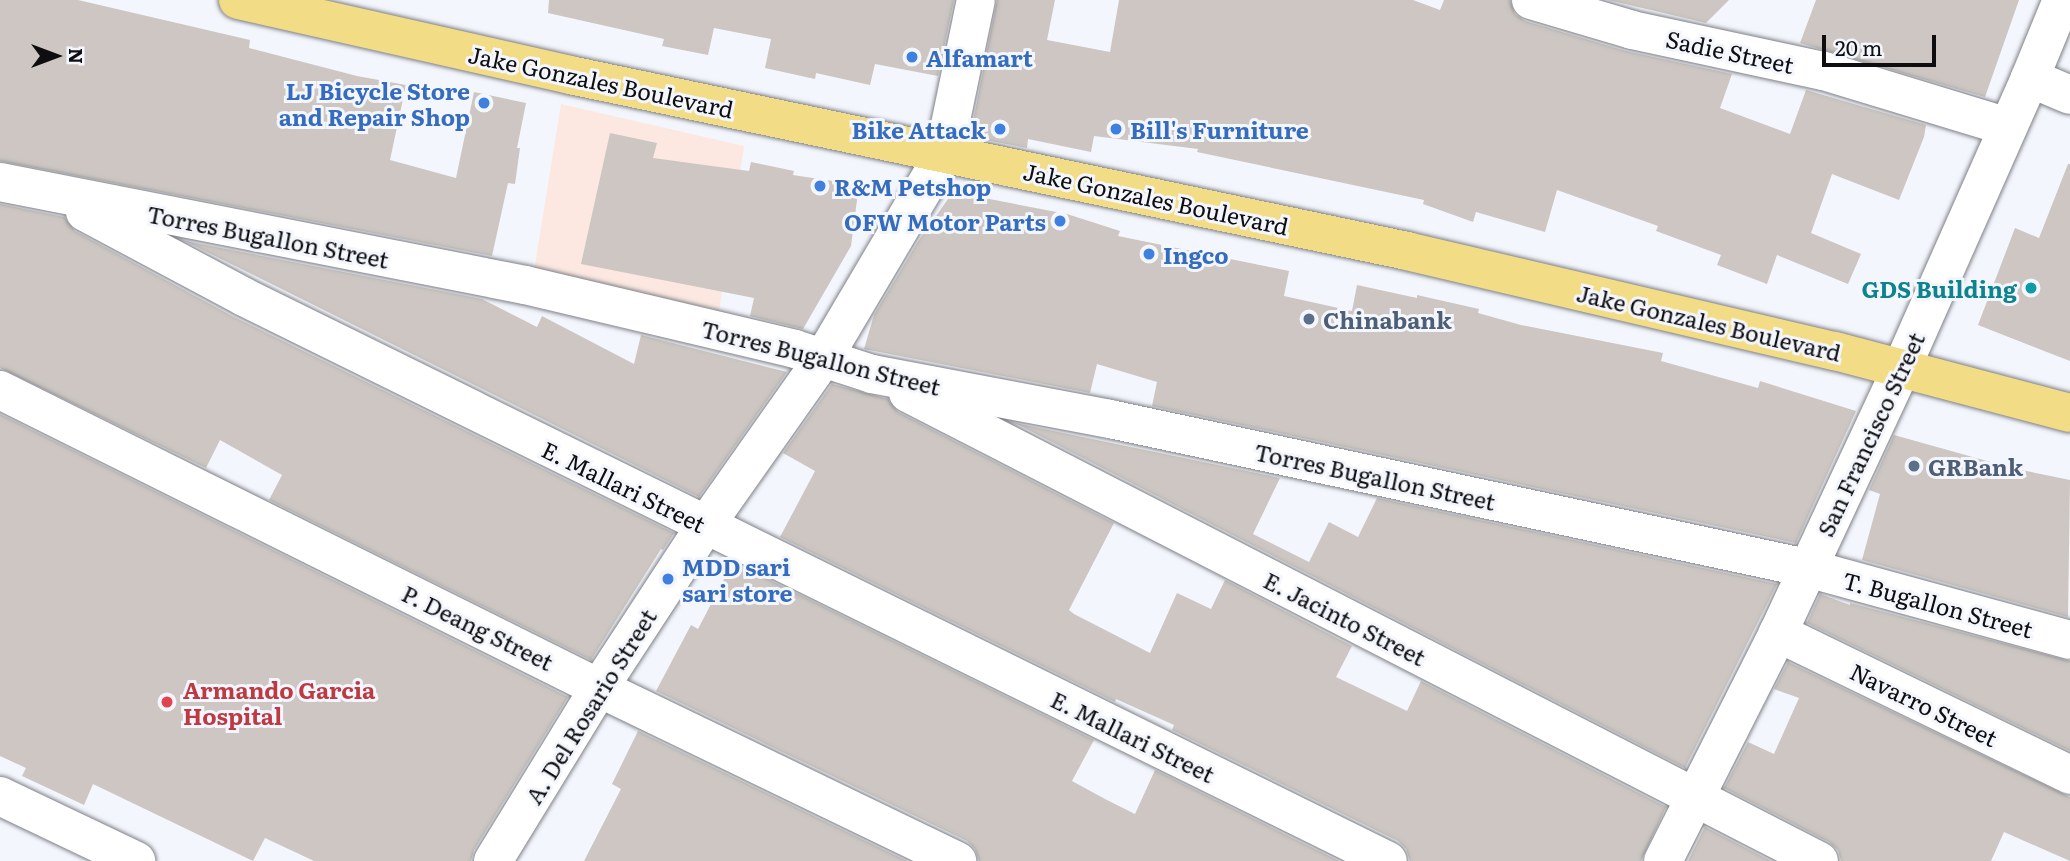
<!DOCTYPE html>
<html>
<head>
<meta charset="utf-8">
<style>
	body { margin:0 }
	#map { position:relative; width:2070px; height:861px; overflow:hidden; background:#f4f6fd; font-family:Literata,serif }
	div>[style] { position:absolute }
	[style*='--x'] { left:calc(var(--x)*1px); top:calc(var(--y)*1px); width:calc(var(--w)*1px); rotate:calc(var(--a)*1deg) }
	.commercial>* { inset:0; background:#fce8e1 }
	.building>* { inset:0; background:#cdc6c2 }
	.roads { filter:drop-shadow(0 0 2px #7e8086) drop-shadow(0 0 2px #7e8086) }
	.minor>* { height:38px; margin:-19px; padding:0 19px; transform-origin:19px; border-radius:19px; background:#fff }
	.major>* { height:38px; margin:-19px; padding:0 19px; transform-origin:19px; border-radius:19px; background:#f2dd86 }
	.dots>* { width:19px; height:19px; translate:-50% -50%; box-sizing:border-box; border:4px solid #f4f6fd; border-radius:50% }
	span { translate:-50% -50%; white-space:nowrap; text-align:center; line-height:1.15; -webkit-text-stroke:6px #f4f6fd; paint-order:stroke }
	.street-label { font-size:23px; color:#0e0e10 }
	.shop-label { font-size:23px; color:#366cbe; font-weight:700 }
	.left { translate:0 -50%; text-align:left }
	.right { translate:-100% -50%; text-align:right }
	.culture-label { font-size:23px; color:#0d838f; font-weight:700 }
	.service-label { font-size:23px; color:#4e5e75; font-weight:700 }
	.health-label { font-size:23px; color:#be3a42; font-weight:700 }
	.north { position:absolute; left:21px; top:21px; width:70px; height:70px; -webkit-text-stroke:5px #f4f6fd; paint-order:stroke; rotate:90deg; font-size:19px; font-weight:700; line-height:28px; text-align:center; color:#0e0e10 }
	.north::after { content:''; display:block; margin:auto; width:24px; height:32px; background:#0e0e10; clip-path:polygon(50% 0,100% 100%,50% 72%,0 100%) }
	.scale { position:absolute; left:1822px; top:35px; width:114px; height:32px; box-sizing:border-box; border:4px solid #0e0e10; border-top:0; padding-left:9px; font-size:21px; line-height:24px; white-space:nowrap; color:#0e0e10; -webkit-text-stroke:5px #f4f6fd; paint-order:stroke }
</style>
</head>
<body>
<div id="map">
	<div class="commercial">
		<i style="clip-path:polygon(561px 104px,744px 146px,718px 318px,533px 277px)"></i>
	</div>
	<div class="building">
		<i style="clip-path:polygon(0 0,78px 0,250px 40px,249px 48px,357px 76px,406px 85px,390px 160px,456px 178px,474px 92px,526px 103px,517px 148px,520px 148px,515px 184px,508px 183px,492px 256px,0 161px)"></i>
		<i style="clip-path:polygon(549px 0,954px 0,938px 76px,875px 64px,870px 85px,816px 73px,815px 79px,765px 68px,771px 39px,714px 28px,708px 55px,662px 46px,664px 39px,548px 13px)"></i>
		<i style="clip-path:polygon(997px 0,1055px 0,1047px 40px,1110px 52px,1119px 0,1413px 0,1440px 10px,1444px 0,1510px 0,1515px 14px,1525px 21px,1626px 51px,1732px 74px,1720px 108px,1790px 134px,1806px 90px,1926px 125px,1924px 137px,1899px 200px,1832px 174px,1811px 233px,1861px 254px,1848px 284px,1777px 255px,1767px 284px,1717px 265px,1721px 255px,1656px 231px,1658px 226px,1557px 190px,1545px 232px,1476px 212px,1473px 222px,1423px 204px,1424px 200px,1197px 152px,1198px 149px,1094px 136px,1091px 152px,1028px 139px,1027px 148px,970px 137px)"></i>
		<i style="clip-path:polygon(1608px 0,1729px 0,1706px 23px)"></i>
		<i style="clip-path:polygon(1816px 0,2019px 0,1985px 97px,1800px 43px)"></i>
		<i style="clip-path:polygon(610px 133px,657px 143px,653px 158px,749px 171px,751px 162px,794px 171px,793px 175px,859px 185px,851px 246px,803px 329px,750px 316px,754px 298px,581px 264px)"></i>
		<i style="clip-path:polygon(2068px 164px,2070px 164px,2070px 361px,1978px 325px,2015px 228px,2039px 238px)"></i>
		<i style="clip-path:polygon(953px 192px,1067px 214px,1120px 231px,1118px 236px,1289px 271px,1284px 296px,1352px 311px,1357px 285px,1417px 298px,1417px 295px,1479px 309px,1478px 313px,1521px 325px,1663px 353px,1661px 361px,1758px 388px,1760px 381px,1856px 411px,1796px 543px,1152px 406px,1157px 382px,1097px 364px,1090px 393px,864px 349px,874px 315px,919px 240px)"></i>
		<i style="clip-path:polygon(0 204px,64px 217px,75px 231px,234px 317px,674px 533px,663px 550px,661px 549px,591px 660px,269px 500px,282px 475px,220px 440px,206px 468px,0 368px)"></i>
		<i style="clip-path:polygon(185px 241px,482px 299px,537px 327px,542px 316px,634px 364px,641px 335px,787px 372px,699px 497px)"></i>
		<i style="clip-path:polygon(832px 384px,888px 399px,898px 412px,1114px 523px,1069px 610px,1074px 614px,1150px 653px,1177px 593px,1211px 609px,1225px 580px,1352px 646px,1336px 677px,1407px 711px,1421px 681px,1666px 807px,1641px 861px,1410px 861px,1406px 849px,1398px 841px,1172px 730px,1174px 725px,1116px 699px,1115px 702px,780px 537px,815px 471px,783px 453px)"></i>
		<i style="clip-path:polygon(0 414px,568px 697px,474px 850px,471px 861px,314px 861px,265px 838px,253px 861px,93px 784px,84px 805px,22px 776px,26px 768px,0 756px)"></i>
		<i style="clip-path:polygon(1015px 423px,1280px 478px,1253px 534px,1309px 562px,1329px 522px,1358px 537px,1377px 498px,1777px 584px,1685px 768px)"></i>
		<i style="clip-path:polygon(1894px 435px,2012px 468px,2070px 480px,2068px 617px,1862px 560px,1880px 494px,1869px 490px)"></i>
		<i style="clip-path:polygon(733px 562px,1094px 740px,1072px 781px,1105px 799px,1135px 814px,1155px 770px,1339px 861px,979px 861px,975px 849px,967px 841px,656px 691px,691px 625px,698px 629px)"></i>
		<i style="clip-path:polygon(1820px 594px,1850px 605px,1850px 603px,2070px 661px,2070px 751px,1807px 623px)"></i>
		<i style="clip-path:polygon(1788px 662px,2070px 797px,2070px 861px,2004px 832px,1991px 861px,1841px 861px,1838px 850px,1829px 842px,1724px 788px,1748px 742px,1774px 754px,1799px 698px,1774px 689px)"></i>
		<i style="clip-path:polygon(638px 731px,907px 861px,584px 861px,621px 789px,612px 784px)"></i>
		<i style="clip-path:polygon(1705px 827px,1771px 861px,1688px 861px)"></i>
	</div>
	<div class="roads">
		<div class="minor">
			<i style="--x:1531;--y:0;--w:105;--a:16.5"></i>
			<i style="--x:1632;--y:30;--w:196;--a:12.1"></i>
			<i style="--x:1824;--y:71;--w:192;--a:16.9"></i>
			<i style="--x:2030;--y:78;--w:43;--a:23"></i>
			<i style="--x:0;--y:182;--w:535;--a:11.1"></i>
			<i style="--x:525;--y:285;--w:277;--a:13.3"></i>
			<i style="--x:795;--y:349;--w:81;--a:18"></i>
			<i style="--x:872;--y:374;--w:242;--a:10.7"></i>
			<i style="--x:1110;--y:419;--w:713;--a:12.07"></i>
			<i style="--x:1807;--y:568;--w:273;--a:15.3"></i>
			<i style="--x:85;--y:212;--w:180;--a:28.1"></i>
			<i style="--x:244;--y:297;--w:1275;--a:26.24"></i>
			<i style="--x:0;--y:390;--w:669;--a:26.45"></i>
			<i style="--x:599;--y:688;--w:398;--a:25.8"></i>
			<i style="--x:908;--y:393;--w:1024;--a:27.19"></i>
			<i style="--x:1778;--y:633;--w:325;--a:25.9"></i>
			<i style="--x:0;--y:796;--w:151;--a:25.5"></i>
			<i style="--x:493;--y:861;--w:203;--a:-58.5"></i>
			<i style="--x:599;--y:688;--w:194;--a:-56.8"></i>
			<i style="--x:705;--y:526;--w:207;--a:-54.8"></i>
			<i style="--x:824;--y:357;--w:236;--a:-59.4"></i>
			<i style="--x:944;--y:154;--w:157;--a:-78.3"></i>
			<i style="--x:1663;--y:861;--w:255;--a:-63.2"></i>
			<i style="--x:1778;--y:633;--w:293;--a:-65"></i>
			<i style="--x:1902;--y:367;--w:316;--a:-66.1"></i>
			<i style="--x:2030;--y:78;--w:84;--a:-67.7"></i>
		</div>
		<div class="major">
			<i style="--x:238;--y:0;--w:340;--a:12.7"></i>
			<i style="--x:570;--y:75;--w:855;--a:11.87"></i>
			<i style="--x:1407;--y:251;--w:440;--a:13.2"></i>
			<i style="--x:1835;--y:351;--w:243;--a:14.8"></i>
		</div>
	</div>
	<div class="dots">
		<i style="left:912px;top:57px;background:#3f7fe0"></i>
		<i style="left:484px;top:103px;background:#3f7fe0"></i>
		<i style="left:1000px;top:129px;background:#3f7fe0"></i>
		<i style="left:1116px;top:129px;background:#3f7fe0"></i>
		<i style="left:820px;top:186px;background:#3f7fe0"></i>
		<i style="left:1060px;top:221px;background:#3f7fe0"></i>
		<i style="left:1149px;top:254px;background:#3f7fe0"></i>
		<i style="left:2031px;top:288px;background:#0f9aa8"></i>
		<i style="left:1309px;top:319px;background:#5c6f8a"></i>
		<i style="left:1914px;top:466px;background:#5c6f8a"></i>
		<i style="left:668px;top:579px;background:#3f7fe0"></i>
		<i style="left:167px;top:702px;background:#e0444e"></i>
	</div>
	<div class="street-label">
		<span style="left:1730px;top:51px;rotate:12deg">Sadie Street</span>
		<span style="left:601px;top:81px;rotate:12deg">Jake Gonzales Boulevard</span>
		<span style="left:1156px;top:198px;rotate:12deg">Jake Gonzales Boulevard</span>
		<span style="left:268px;top:236px;rotate:11deg">Torres Bugallon Street</span>
		<span style="left:1709px;top:322px;rotate:13deg">Jake Gonzales Boulevard</span>
		<span style="left:821px;top:357px;rotate:14deg">Torres Bugallon Street</span>
		<span style="left:1870px;top:434px;rotate:-65deg">San Francisco Street</span>
		<span style="left:1375px;top:476px;rotate:12deg">Torres Bugallon Street</span>
		<span style="left:624px;top:486px;rotate:26deg">E. Mallari Street</span>
		<span style="left:1938px;top:604px;rotate:15deg">T. Bugallon Street</span>
		<span style="left:1345px;top:618px;rotate:27deg">E. Jacinto Street</span>
		<span style="left:478px;top:627px;rotate:26deg">P. Deang Street</span>
		<span style="left:1924px;top:704px;rotate:26deg">Navarro Street</span>
		<span style="left:590px;top:706px;rotate:-58deg">A. Del Rosario Street</span>
		<span style="left:1133px;top:736px;rotate:26deg">E. Mallari Street</span>
	</div>
	<div class="shop-label">
		<span class="left" style="left:926px;top:57px">Alfamart</span>
		<span class="right" style="left:470px;top:103px">LJ Bicycle Store<br>and Repair Shop</span>
		<span class="right" style="left:986px;top:129px">Bike Attack</span>
		<span class="left" style="left:1130px;top:129px">Bill's Furniture</span>
		<span class="left" style="left:834px;top:186px">R&amp;M Petshop</span>
		<span class="right" style="left:1046px;top:221px">OFW Motor Parts</span>
		<span class="left" style="left:1163px;top:254px">Ingco</span>
		<span class="left" style="left:682px;top:579px">MDD sari<br>sari store</span>
	</div>
	<div class="culture-label">
		<span class="right" style="left:2017px;top:288px">GDS Building</span>
	</div>
	<div class="service-label">
		<span class="left" style="left:1323px;top:319px">Chinabank</span>
		<span class="left" style="left:1928px;top:466px">GRBank</span>
	</div>
	<div class="health-label">
		<span class="left" style="left:183px;top:702px">Armando Garcia<br>Hospital</span>
	</div>
	<div class="north">N</div>
	<div class="scale">20 m</div>
</div>
</body>
</html>
